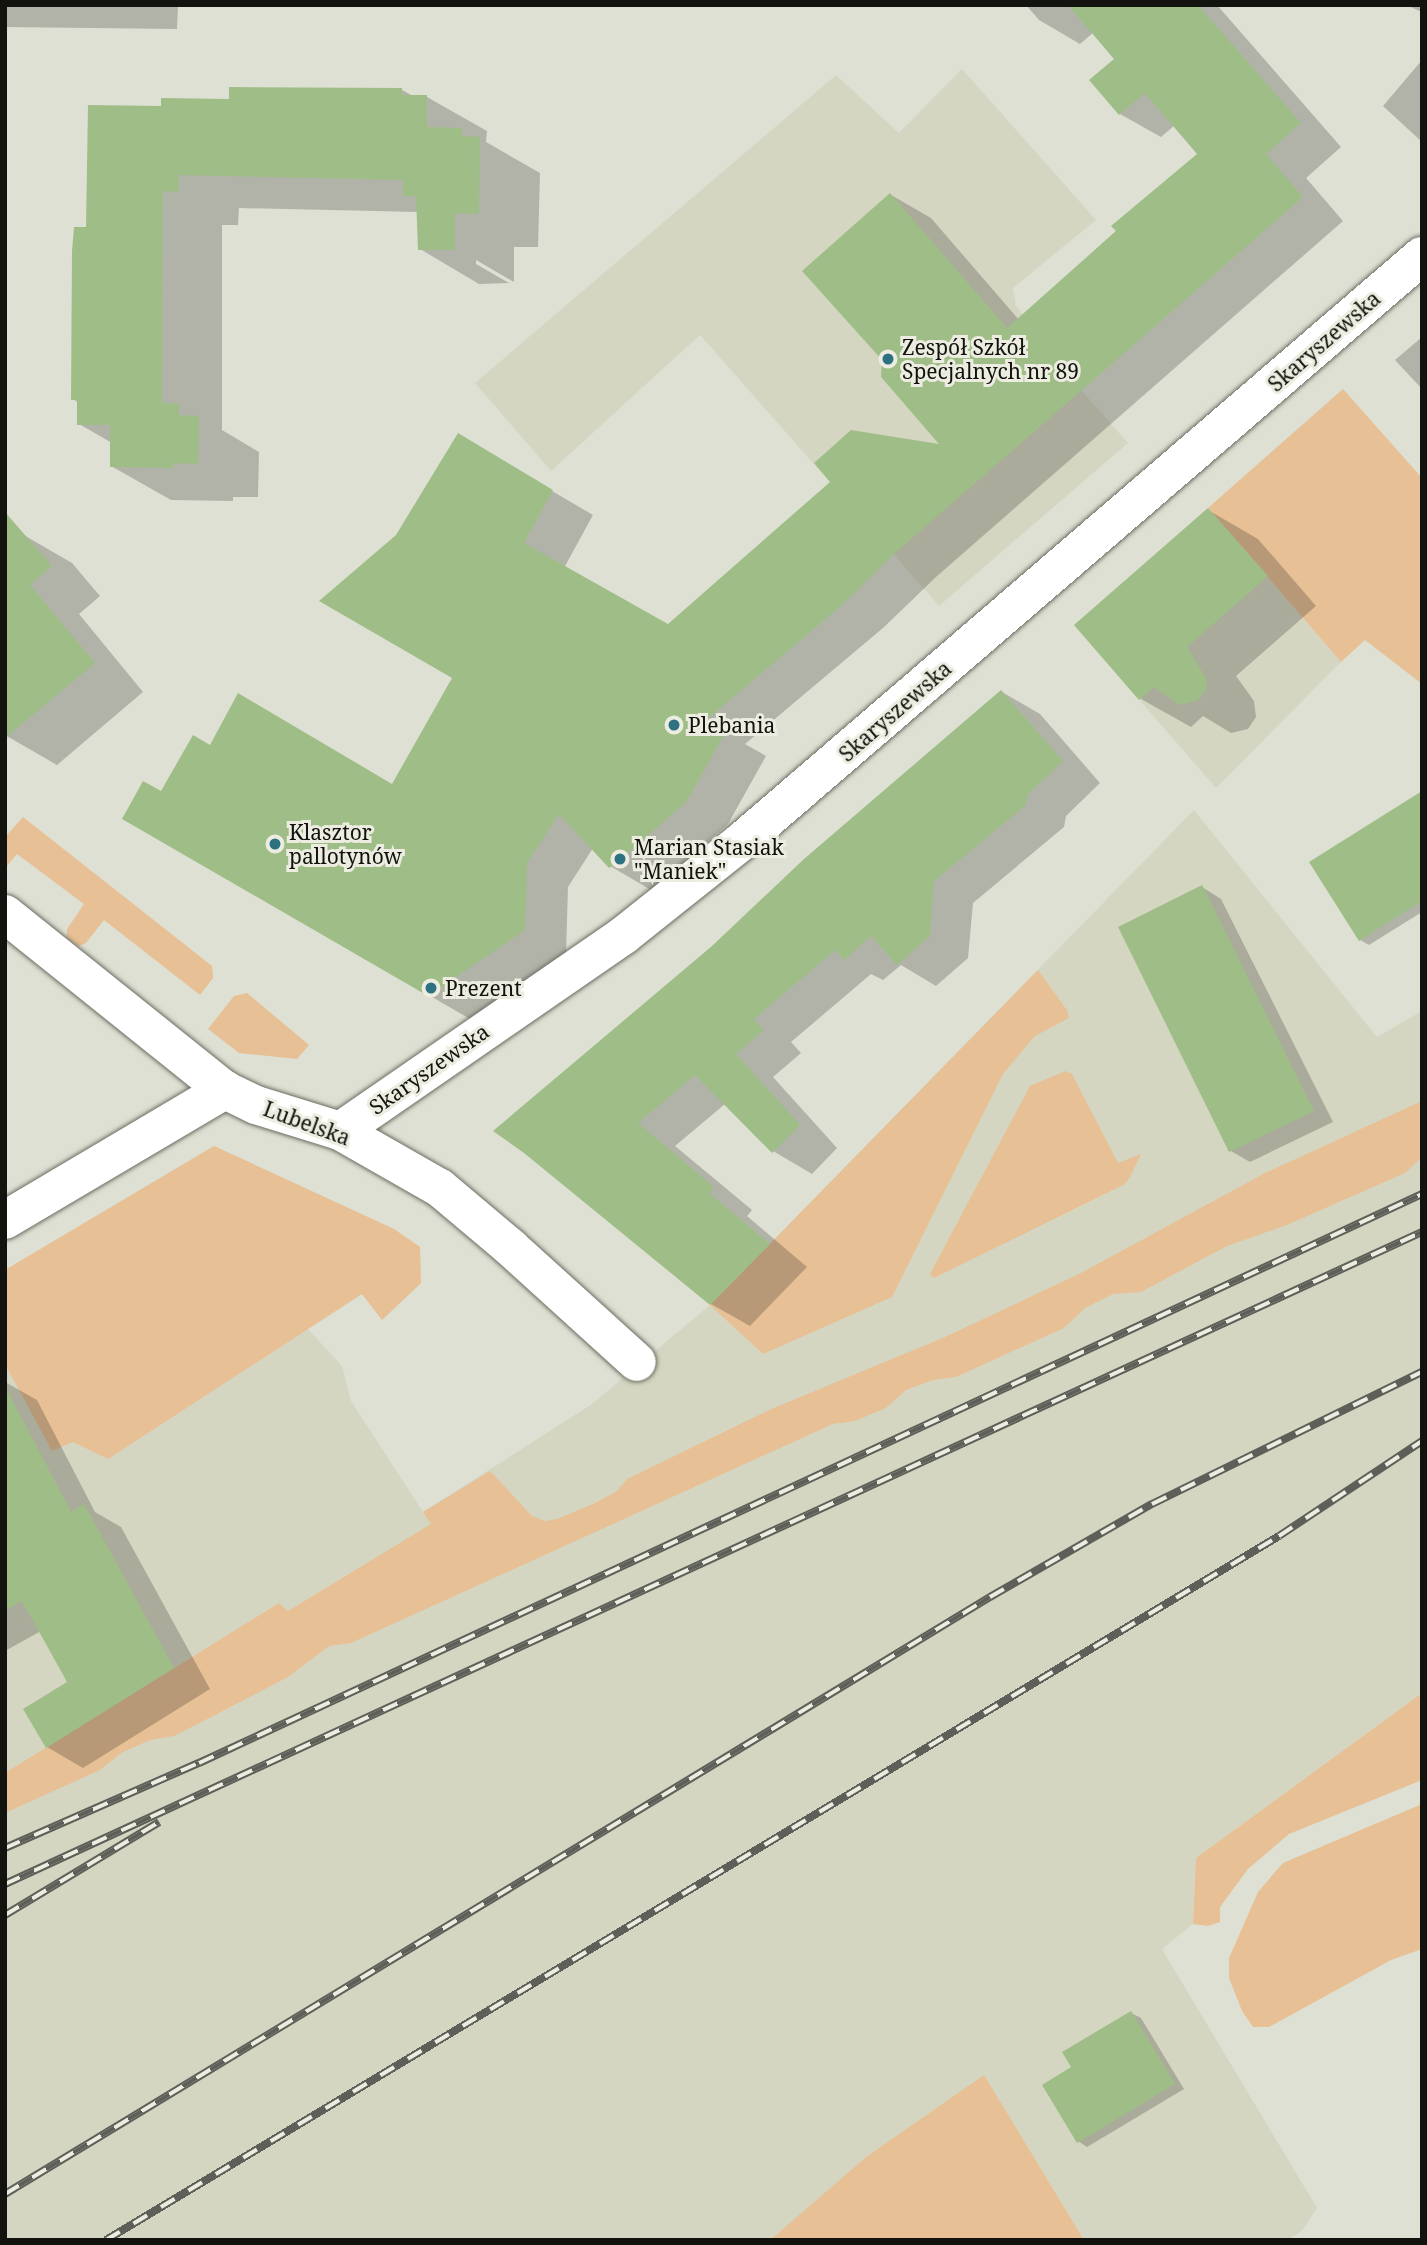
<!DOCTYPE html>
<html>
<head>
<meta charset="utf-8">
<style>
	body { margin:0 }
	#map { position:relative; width:1427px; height:2245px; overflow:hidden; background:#dee0d3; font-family:"Noto Serif",serif }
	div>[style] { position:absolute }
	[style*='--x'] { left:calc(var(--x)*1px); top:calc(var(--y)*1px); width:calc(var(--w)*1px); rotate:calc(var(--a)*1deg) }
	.built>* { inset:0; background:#d5d6c2 }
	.green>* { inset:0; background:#e7c095 }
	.shadow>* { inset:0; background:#0003 }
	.building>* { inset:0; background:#9fbe87 }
	.roads { filter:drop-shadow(0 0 2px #6c6d62) drop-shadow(0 0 2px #6c6d62) }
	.minor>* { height:38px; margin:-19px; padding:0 19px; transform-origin:19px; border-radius:19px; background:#fff }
	.rail>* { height:8px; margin-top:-4px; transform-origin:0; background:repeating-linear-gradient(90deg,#ecede0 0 16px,#5e5f58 0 32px); box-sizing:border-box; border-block:2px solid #5e5f58 }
	.dots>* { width:19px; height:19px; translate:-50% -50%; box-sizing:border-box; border:4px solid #ecede0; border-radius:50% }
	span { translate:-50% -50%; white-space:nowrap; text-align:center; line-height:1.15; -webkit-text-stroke:6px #ecede0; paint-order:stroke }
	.street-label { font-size:21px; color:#12120e }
	.poi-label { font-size:21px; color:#12120e }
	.left { translate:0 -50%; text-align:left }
	.frame { position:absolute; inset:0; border:7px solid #12120e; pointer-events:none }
</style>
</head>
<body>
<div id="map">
	<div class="built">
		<i style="clip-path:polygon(962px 69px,1096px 220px,1013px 288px,1016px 306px,1022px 313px,1022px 323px,1128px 443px,939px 606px,700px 335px,551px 471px,475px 383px,836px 75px,899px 133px)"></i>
		<i style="clip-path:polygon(1208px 508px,1341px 662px,1216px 788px,1074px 625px)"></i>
		<i style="clip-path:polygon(1194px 810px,1377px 1037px,1422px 1011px,1422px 1693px,1196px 1858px,1193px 1924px,1162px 1949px,1317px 2208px,1302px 2231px,1287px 2240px,1084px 2240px,984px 2076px,866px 2157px,770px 2240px,5px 2240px,5px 1270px,214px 1146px,394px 1229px,420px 1247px,421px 1283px,382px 1320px,362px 1294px,307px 1328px,342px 1366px,351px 1401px,423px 1512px,592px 1404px,710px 1305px)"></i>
	</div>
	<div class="green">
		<i style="clip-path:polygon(1343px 389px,1422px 478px,1422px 684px,1365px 640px,1341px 662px,1208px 508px)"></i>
		<i style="clip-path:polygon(23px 817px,212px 966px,213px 978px,200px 995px,104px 920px,86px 943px,79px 946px,67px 938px,67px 929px,84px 904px,17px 854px,5px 868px,5px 837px)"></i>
		<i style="clip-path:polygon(1038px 970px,1067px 1010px,1069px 1018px,1035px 1036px,1003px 1074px,892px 1297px,763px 1354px,710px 1305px)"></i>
		<i style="clip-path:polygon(247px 993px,309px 1045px,297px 1059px,239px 1053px,208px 1029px,234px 996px)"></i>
		<i style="clip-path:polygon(1065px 1071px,1072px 1074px,1118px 1163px,1141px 1154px,1130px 1177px,1125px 1184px,934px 1278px,930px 1274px,1030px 1086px)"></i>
		<i style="clip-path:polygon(1422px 1101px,1422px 1157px,1405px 1173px,1287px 1225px,1227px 1246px,1141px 1292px,1113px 1294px,1085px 1308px,1064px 1328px,956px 1377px,933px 1380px,906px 1390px,886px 1408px,855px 1421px,833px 1424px,351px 1643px,329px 1646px,288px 1677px,215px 1715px,174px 1736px,150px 1740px,121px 1753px,100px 1770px,5px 1813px,5px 1773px,279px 1603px,288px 1611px,431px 1524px,423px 1512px,490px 1471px,532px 1516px,545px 1521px,557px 1519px,595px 1503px,617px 1491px,627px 1479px,769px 1410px,945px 1337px,1081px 1273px,1265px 1173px)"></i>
		<i style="clip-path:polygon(214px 1146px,394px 1229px,420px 1247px,421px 1283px,382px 1320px,362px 1294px,108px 1459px,73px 1442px,52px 1451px,5px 1364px,5px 1270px)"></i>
		<i style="clip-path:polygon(1422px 1693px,1422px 1780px,1289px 1834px,1248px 1869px,1220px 1907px,1220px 1922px,1208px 1926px,1193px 1924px,1196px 1858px)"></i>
		<i style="clip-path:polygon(1422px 1804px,1422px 1949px,1391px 1960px,1269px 2027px,1253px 2027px,1242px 2011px,1229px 1978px,1229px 1958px,1258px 1892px,1283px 1863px)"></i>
		<i style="clip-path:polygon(984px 2075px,1084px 2240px,770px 2240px,866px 2157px)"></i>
	</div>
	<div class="shadow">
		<i style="clip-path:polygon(5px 5px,178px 5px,177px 29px,5px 27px)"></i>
		<i style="clip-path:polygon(1026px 5px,1217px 5px,1341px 147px,1306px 178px,1343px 221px,936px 577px,883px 628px,745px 744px,766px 756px,728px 824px,651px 890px,610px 866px,593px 848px,568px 887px,566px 953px,470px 1019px,124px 818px,162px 793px,211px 747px,393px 786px,455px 677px,398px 536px,458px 436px,593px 515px,564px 568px,668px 626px,943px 446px,891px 195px,931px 218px,1019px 320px,1200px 154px,1175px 125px,1161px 137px,1120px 114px,1117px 59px,1094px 32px,1080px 44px,1039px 20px)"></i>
		<i style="clip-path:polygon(1422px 5px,1422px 12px,1406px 5px)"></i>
		<i style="clip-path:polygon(1422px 60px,1422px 142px,1383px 106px)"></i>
		<i style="clip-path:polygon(402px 90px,413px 96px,427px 97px,487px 131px,486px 142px,540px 173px,538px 247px,514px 247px,514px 282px,476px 260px,476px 264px,509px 283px,479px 284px,420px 249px,418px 212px,239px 208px,238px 225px,222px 225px,222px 430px,259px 452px,258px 497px,233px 497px,233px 501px,171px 500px,111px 466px,112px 443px,79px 424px,79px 403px,73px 399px,88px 228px,163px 107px)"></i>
		<i style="clip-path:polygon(1422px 337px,1422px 389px,1395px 360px)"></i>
		<i style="clip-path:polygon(1208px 510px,1258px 539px,1316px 606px,1236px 676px,1254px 701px,1256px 717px,1248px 729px,1231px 733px,1203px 716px,1191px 727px,1141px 699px)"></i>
		<i style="clip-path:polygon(22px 534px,72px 563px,100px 596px,79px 614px,143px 692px,57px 765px,5px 735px)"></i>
		<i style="clip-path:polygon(1002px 692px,1040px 714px,1100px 783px,1066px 816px,1064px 827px,973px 903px,968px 958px,936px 986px,901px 965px,883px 980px,871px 974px,791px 1042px,801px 1053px,773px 1077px,837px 1148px,812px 1174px,773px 1151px,725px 1104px,675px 1146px,752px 1210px,747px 1216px,807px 1267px,750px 1326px,711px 1304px,525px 1151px,713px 947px)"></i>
		<i style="clip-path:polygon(1422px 793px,1422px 912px,1369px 945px,1360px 940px)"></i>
		<i style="clip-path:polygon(1202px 887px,1221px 899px,1333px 1122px,1250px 1162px,1231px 1151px)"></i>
		<i style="clip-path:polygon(5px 1382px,37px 1400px,95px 1512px,121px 1527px,210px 1689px,83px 1768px,47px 1747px,69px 1683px,41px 1631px,5px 1651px)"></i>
		<i style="clip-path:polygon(1131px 2013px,1141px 2018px,1184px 2089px,1087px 2147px,1078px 2141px,1074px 2068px)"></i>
	</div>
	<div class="building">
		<i style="clip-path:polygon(1068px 5px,1198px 5px,1301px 123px,1266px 154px,1303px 197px,895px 553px,842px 605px,706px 720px,726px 731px,687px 801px,626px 855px,609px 868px,559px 814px,527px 863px,525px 930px,428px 996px,122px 819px,143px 781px,161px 791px,193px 735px,210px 745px,238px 693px,392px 784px,452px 678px,319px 601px,396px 535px,458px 433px,553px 490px,524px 543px,668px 624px,830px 482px,814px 463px,851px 430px,939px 444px,881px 377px,882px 360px,802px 271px,890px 193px,1007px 328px,1116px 231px,1111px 226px,1197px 154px,1145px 93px,1119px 115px,1089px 80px,1114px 59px)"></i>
		<i style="clip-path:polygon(229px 87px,402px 88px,402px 95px,427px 95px,427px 127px,462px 128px,462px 136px,480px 137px,479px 214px,455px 213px,455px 250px,418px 250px,416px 196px,403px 196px,403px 180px,179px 175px,179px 192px,163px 191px,162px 403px,179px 403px,179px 415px,199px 416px,198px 464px,174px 463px,174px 468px,110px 467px,110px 425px,77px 425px,77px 400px,71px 400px,72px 251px,74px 227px,86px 227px,88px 105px,161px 106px,161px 98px,229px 99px)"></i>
		<i style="clip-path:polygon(1208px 508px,1268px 576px,1187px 647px,1206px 678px,1207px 688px,1198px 700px,1180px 705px,1154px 687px,1139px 700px,1074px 625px)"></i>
		<i style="clip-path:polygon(5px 512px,52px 566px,30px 585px,95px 663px,5px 738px)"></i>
		<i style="clip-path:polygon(1001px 690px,1063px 761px,1028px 794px,1026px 805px,934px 881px,930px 936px,897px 965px,871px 936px,844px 960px,835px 950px,754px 1019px,764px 1030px,736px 1054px,800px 1125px,772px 1153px,695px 1075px,638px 1123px,714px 1187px,709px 1193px,770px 1244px,710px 1305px,524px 1153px,493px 1131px,712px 946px,804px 859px)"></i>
		<i style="clip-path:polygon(1422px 791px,1422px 901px,1359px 941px,1309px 862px)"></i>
		<i style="clip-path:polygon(1202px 885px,1314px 1111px,1229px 1152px,1118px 927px)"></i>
		<i style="clip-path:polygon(5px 1386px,71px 1512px,84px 1504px,174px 1668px,46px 1748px,23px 1709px,67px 1682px,22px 1601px,5px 1610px)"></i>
		<i style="clip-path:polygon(1131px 2011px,1175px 2084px,1077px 2143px,1042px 2085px,1071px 2067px,1062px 2052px)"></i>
	</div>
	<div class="roads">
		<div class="minor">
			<i style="--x:5;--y:914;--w:282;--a:38.7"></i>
			<i style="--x:225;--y:1090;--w:34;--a:26"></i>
			<i style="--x:256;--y:1105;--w:88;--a:17.2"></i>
			<i style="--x:340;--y:1131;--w:115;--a:29.7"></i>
			<i style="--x:440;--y:1188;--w:92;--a:40.1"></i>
			<i style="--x:510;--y:1247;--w:171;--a:42.2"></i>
			<i style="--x:340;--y:1131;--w:345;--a:-34.6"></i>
			<i style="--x:624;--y:935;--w:151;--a:-38.5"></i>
			<i style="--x:742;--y:841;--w:897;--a:-40.71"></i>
			<i style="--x:5;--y:1220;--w:256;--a:-30.6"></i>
		</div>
	</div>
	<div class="rail">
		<i style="--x:5;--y:1848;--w:212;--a:-23.7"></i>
		<i style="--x:199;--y:1763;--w:1349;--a:-24.95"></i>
		<i style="--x:5;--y:1884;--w:1560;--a:-24.71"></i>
		<i style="--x:5;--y:1915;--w:180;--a:-31.1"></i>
		<i style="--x:5;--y:2194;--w:1152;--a:-31.22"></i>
		<i style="--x:990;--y:1597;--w:187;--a:-29.9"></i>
		<i style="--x:1152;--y:1504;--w:301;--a:-26.1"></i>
		<i style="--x:106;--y:2240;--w:1368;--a:-30.97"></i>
		<i style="--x:1279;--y:1536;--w:172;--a:-33.6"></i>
	</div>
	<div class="dots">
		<i style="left:888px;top:359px;background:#2e7282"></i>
		<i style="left:674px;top:725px;background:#2e7282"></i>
		<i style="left:275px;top:844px;background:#2e7282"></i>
		<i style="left:620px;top:859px;background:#2e7282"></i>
		<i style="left:431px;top:988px;background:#2e7282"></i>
	</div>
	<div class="street-label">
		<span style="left:1324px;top:341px;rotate:-41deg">Skaryszewska</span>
		<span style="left:895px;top:711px;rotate:-41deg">Skaryszewska</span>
		<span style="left:429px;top:1069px;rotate:-35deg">Skaryszewska</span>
		<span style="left:307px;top:1123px;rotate:20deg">Lubelska</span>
	</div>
	<div class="poi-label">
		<span class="left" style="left:902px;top:359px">Zespół Szkół<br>Specjalnych nr 89</span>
		<span class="left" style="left:688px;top:725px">Plebania</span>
		<span class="left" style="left:289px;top:844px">Klasztor<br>pallotynów</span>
		<span class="left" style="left:634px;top:859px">Marian Stasiak<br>"Maniek"</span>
		<span class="left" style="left:445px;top:988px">Prezent</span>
	</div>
	<div class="frame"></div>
</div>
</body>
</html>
